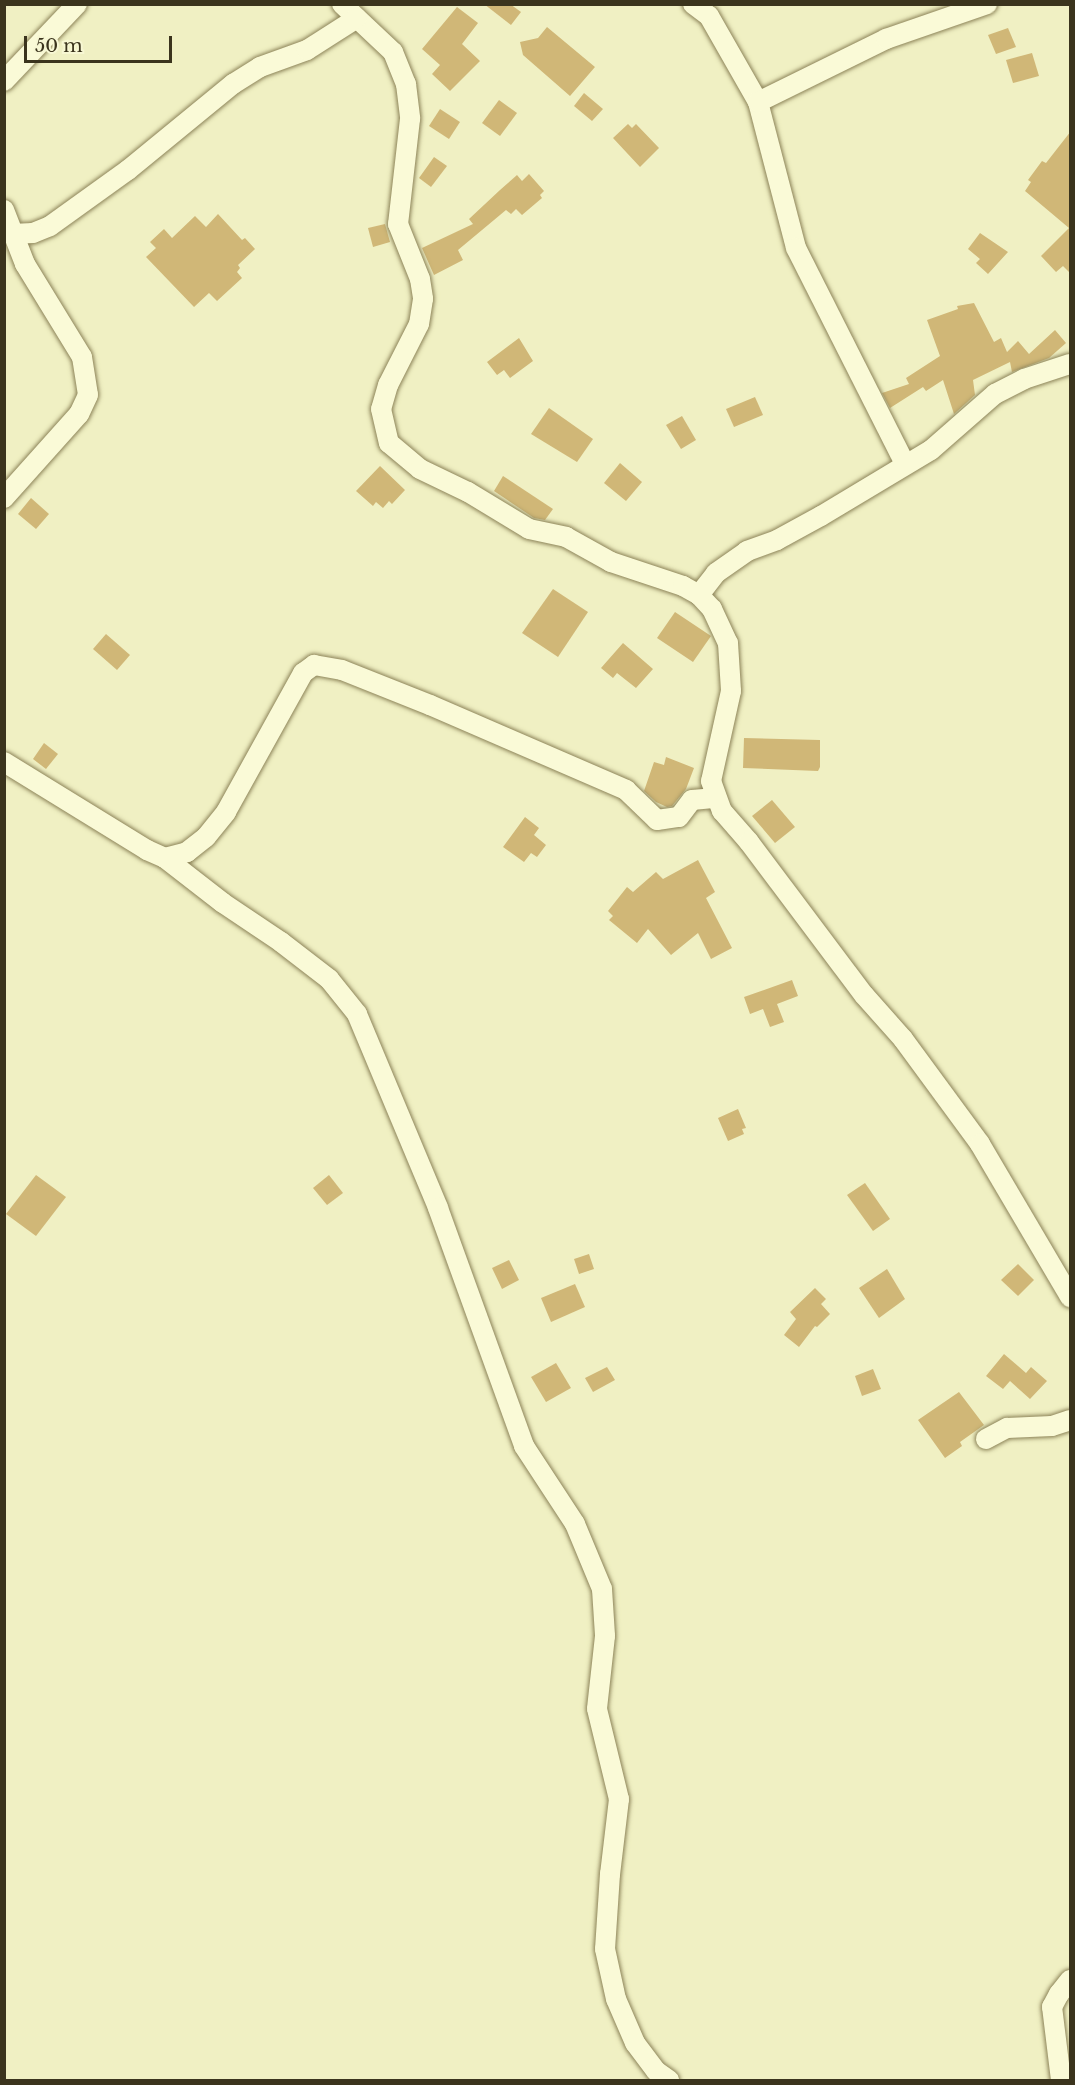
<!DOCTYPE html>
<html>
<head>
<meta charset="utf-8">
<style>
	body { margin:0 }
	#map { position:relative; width:1075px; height:2085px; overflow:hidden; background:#f0f0c3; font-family:"Libre Baskerville",serif }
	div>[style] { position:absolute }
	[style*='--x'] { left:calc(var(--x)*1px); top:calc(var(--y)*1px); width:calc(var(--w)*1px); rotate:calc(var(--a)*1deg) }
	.building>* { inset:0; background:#d0b777 }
	.roads { filter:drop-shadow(0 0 2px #8c8358) drop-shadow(0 0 2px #8c8358) }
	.minor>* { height:20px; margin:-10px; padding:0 10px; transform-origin:10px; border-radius:10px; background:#fafad7 }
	span { translate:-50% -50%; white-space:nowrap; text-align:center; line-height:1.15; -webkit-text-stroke:5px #f7f7d3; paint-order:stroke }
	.frame { position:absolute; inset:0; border:6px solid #3b341d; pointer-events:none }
	.scale { position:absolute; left:24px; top:36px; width:148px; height:27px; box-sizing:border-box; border:3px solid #3b341d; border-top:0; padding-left:8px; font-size:18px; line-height:21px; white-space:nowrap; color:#3b341d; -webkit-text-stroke:4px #f7f7d3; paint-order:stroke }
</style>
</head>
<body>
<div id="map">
	<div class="building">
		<i style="clip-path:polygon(484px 4px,510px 4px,521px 12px,511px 25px)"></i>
		<i style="clip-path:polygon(457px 7px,478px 23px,462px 44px,480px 61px,450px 91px,432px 74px,440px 65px,422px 49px)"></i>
		<i style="clip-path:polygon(547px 27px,595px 67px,570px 96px,523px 55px,520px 42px,538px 38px)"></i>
		<i style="clip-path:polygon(1008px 28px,1016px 47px,996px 54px,988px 35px)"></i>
		<i style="clip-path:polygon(1032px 53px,1039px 76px,1013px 83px,1006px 60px)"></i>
		<i style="clip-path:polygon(584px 93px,603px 109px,592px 121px,574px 106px)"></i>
		<i style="clip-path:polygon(499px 100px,517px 113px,500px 136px,482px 123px)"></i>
		<i style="clip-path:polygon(440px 109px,460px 122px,449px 139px,429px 126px)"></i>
		<i style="clip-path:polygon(628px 124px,632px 128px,636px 124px,659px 148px,640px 167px,613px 138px)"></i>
		<i style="clip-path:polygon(1071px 131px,1071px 274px,1063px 266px,1056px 272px,1041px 256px,1069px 228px,1025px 191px,1031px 182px,1028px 180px,1042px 161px,1046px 163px)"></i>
		<i style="clip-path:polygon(434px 157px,447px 166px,431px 187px,419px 178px)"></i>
		<i style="clip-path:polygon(529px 174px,544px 191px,540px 195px,542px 198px,522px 215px,516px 209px,511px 214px,506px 210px,458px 250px,463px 260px,434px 275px,422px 248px,473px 224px,469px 219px,500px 190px,517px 175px,522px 181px)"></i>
		<i style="clip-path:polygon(218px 214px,242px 240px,245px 238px,255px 249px,238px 265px,240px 268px,237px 272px,242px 278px,217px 301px,209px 293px,194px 307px,146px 257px,156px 248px,150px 242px,164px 229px,172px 238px,195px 216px,206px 227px)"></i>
		<i style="clip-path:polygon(385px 224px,390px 242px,373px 247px,368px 228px)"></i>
		<i style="clip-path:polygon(980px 233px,1008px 252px,988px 274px,976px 263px,980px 259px,968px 249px)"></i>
		<i style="clip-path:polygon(974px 303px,994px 342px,1001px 338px,1007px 352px,1018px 341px,1029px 354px,1055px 330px,1066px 343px,1049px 358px,1012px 372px,1010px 362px,973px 380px,975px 395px,954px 414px,943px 380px,926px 391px,923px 387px,890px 408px,882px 393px,909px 384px,906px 378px,940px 356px,927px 320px,958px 309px,957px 306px)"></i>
		<i style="clip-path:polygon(519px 338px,533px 361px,510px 378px,504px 370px,497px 375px,487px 362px)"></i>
		<i style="clip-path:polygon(755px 397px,763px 415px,734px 427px,726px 409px)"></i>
		<i style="clip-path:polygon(549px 408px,593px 439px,577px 462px,531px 434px)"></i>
		<i style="clip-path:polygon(682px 416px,696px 440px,681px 449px,666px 425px)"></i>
		<i style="clip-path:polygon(620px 463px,642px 482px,626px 501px,604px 483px)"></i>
		<i style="clip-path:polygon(380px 466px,405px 490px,392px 504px,389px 501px,383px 508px,376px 502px,373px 506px,356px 491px)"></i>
		<i style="clip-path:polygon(503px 476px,553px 509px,545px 520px,534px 518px,494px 491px)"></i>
		<i style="clip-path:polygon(31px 498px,49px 514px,36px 529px,18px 514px)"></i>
		<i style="clip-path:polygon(553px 589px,588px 612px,558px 657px,522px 633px)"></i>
		<i style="clip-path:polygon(675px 612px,711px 636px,693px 662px,657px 638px)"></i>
		<i style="clip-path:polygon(106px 634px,130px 655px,117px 670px,93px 649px)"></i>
		<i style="clip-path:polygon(623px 643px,653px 669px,636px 688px,617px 673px,613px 678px,601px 668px)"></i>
		<i style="clip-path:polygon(744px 738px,820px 740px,820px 767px,818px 771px,743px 768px)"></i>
		<i style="clip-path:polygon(44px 743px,58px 754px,46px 769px,33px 759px)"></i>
		<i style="clip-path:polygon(666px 757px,694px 768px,686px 789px,672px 806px,667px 807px,656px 802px,644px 791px,654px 762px,664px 765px)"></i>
		<i style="clip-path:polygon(772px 800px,795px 827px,775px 843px,752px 816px)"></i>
		<i style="clip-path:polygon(525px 817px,539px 828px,534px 835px,546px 845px,537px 857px,531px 853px,524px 862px,503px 847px)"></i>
		<i style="clip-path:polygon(698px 860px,715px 892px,706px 898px,732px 948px,711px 959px,698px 933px,671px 955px,648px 929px,637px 943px,609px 920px,613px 916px,608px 911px,627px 887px,633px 892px,656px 872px,663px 879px)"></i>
		<i style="clip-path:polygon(792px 980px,798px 996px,777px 1004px,784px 1022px,770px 1027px,763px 1009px,750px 1014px,744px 997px)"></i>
		<i style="clip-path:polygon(738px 1109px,746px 1128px,742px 1129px,744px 1134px,728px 1141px,718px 1118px)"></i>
		<i style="clip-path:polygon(36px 1175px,66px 1197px,36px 1236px,6px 1214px)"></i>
		<i style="clip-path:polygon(329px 1175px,343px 1193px,327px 1205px,313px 1188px)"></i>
		<i style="clip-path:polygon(865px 1183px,890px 1219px,873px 1231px,847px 1195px)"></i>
		<i style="clip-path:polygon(589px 1254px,594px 1269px,579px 1274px,574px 1259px)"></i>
		<i style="clip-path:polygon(509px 1260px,519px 1280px,502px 1289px,492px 1268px)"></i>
		<i style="clip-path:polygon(1018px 1264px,1034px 1280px,1018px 1296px,1001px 1280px)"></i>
		<i style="clip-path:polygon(887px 1269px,905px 1299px,879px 1318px,859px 1288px)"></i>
		<i style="clip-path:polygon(575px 1284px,585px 1307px,551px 1322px,541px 1298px)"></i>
		<i style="clip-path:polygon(815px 1288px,826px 1299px,821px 1304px,830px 1314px,817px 1327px,815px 1326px,799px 1347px,784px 1335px,796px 1319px,790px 1312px)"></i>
		<i style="clip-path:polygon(1004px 1354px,1026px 1373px,1031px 1367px,1047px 1381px,1030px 1399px,1010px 1381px,1003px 1389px,986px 1376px)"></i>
		<i style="clip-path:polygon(556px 1363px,571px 1388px,546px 1402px,531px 1377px)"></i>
		<i style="clip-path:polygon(607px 1367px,615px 1380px,593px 1392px,585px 1378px)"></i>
		<i style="clip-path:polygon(873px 1369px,881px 1389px,862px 1396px,855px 1376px)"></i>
		<i style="clip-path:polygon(959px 1392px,984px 1425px,960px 1442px,962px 1446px,945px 1458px,918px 1420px)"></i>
	</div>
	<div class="roads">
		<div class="minor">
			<i style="--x:342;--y:4;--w:70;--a:43.3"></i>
			<i style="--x:393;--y:52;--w:35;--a:68"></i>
			<i style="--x:406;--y:84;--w:35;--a:83"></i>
			<i style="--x:410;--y:119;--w:106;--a:96.5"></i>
			<i style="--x:398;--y:224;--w:59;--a:68.2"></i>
			<i style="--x:420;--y:279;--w:20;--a:81"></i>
			<i style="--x:423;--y:299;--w:25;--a:99"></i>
			<i style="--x:419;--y:324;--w:68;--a:116.9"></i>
			<i style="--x:388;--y:385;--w:25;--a:106"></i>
			<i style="--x:381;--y:409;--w:35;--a:77"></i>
			<i style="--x:389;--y:443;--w:40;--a:40"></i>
			<i style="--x:420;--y:469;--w:53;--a:25.6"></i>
			<i style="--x:468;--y:492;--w:71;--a:31.2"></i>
			<i style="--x:529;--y:529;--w:38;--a:12"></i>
			<i style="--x:566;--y:537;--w:51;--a:29.1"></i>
			<i style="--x:611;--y:562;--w:76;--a:18.4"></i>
			<i style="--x:683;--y:586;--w:18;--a:29"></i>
			<i style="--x:699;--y:595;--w:19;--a:47"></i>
			<i style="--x:712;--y:609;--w:38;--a:65"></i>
			<i style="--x:728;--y:643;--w:48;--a:86.4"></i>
			<i style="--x:731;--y:691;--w:92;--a:102.5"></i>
			<i style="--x:711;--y:781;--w:32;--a:70"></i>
			<i style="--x:722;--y:811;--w:41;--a:48.9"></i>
			<i style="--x:749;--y:842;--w:191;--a:53.1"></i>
			<i style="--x:864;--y:995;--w:59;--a:48.4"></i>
			<i style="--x:903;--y:1039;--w:130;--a:53.7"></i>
			<i style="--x:980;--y:1144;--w:178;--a:59.5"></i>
			<i style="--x:693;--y:4;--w:20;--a:37"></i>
			<i style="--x:709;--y:16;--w:99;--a:60.3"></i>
			<i style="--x:758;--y:102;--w:151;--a:75.4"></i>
			<i style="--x:796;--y:248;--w:242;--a:63.2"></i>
			<i style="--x:4;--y:81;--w:106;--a:-46.5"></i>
			<i style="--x:758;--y:102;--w:143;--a:-26.2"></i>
			<i style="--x:886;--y:39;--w:107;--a:-19.1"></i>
			<i style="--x:4;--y:210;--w:58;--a:68.7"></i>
			<i style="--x:25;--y:264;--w:109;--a:58.5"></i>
			<i style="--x:82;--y:357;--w:38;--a:81"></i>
			<i style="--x:88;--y:395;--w:21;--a:115"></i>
			<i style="--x:79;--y:414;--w:113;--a:131.8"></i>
			<i style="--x:12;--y:234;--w:21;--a:-3"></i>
			<i style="--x:33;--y:233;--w:18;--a:-22"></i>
			<i style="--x:50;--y:226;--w:96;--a:-35.7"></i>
			<i style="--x:128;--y:170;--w:136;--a:-39.3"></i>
			<i style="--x:233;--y:84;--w:32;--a:-32"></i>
			<i style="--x:260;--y:67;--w:50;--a:-19.9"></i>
			<i style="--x:307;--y:50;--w:59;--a:-32.6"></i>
			<i style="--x:699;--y:595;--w:28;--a:-52"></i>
			<i style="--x:716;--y:573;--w:38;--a:-35"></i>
			<i style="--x:747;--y:551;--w:32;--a:-20"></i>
			<i style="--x:777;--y:540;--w:50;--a:-28.6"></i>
			<i style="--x:821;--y:516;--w:128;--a:-31"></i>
			<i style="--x:931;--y:450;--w:85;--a:-41.2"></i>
			<i style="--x:995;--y:394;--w:33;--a:-27"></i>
			<i style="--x:1024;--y:379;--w:48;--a:-18.1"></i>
			<i style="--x:4;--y:762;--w:168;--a:31.6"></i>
			<i style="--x:147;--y:850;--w:20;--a:24"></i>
			<i style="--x:165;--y:858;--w:23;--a:-15"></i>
			<i style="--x:187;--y:852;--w:24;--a:-38"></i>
			<i style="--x:206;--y:837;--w:32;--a:-51"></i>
			<i style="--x:226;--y:812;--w:159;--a:-61"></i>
			<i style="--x:303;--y:673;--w:14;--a:-36"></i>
			<i style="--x:314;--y:665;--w:28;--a:10"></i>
			<i style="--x:342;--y:670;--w:95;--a:21.7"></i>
			<i style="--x:430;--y:705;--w:214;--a:23.4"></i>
			<i style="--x:626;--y:790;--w:43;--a:44.1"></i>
			<i style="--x:657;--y:820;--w:22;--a:-8"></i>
			<i style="--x:679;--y:817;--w:21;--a:-53"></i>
			<i style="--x:692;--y:800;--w:24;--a:-5"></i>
			<i style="--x:165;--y:858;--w:73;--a:37.8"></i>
			<i style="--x:223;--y:903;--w:70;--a:33.9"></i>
			<i style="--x:281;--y:942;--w:61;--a:37.6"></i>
			<i style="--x:329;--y:979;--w:45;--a:51.3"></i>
			<i style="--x:357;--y:1014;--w:210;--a:67.3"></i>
			<i style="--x:438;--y:1208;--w:253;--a:70.1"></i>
			<i style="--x:524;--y:1446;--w:93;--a:56.8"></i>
			<i style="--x:575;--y:1524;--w:70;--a:67.4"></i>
			<i style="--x:602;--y:1589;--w:47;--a:86.3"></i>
			<i style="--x:605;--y:1636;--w:73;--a:96.3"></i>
			<i style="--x:597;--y:1709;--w:93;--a:76.3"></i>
			<i style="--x:619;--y:1799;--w:76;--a:96.8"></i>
			<i style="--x:610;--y:1874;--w:75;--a:93.8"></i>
			<i style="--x:605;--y:1949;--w:51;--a:77.6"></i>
			<i style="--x:616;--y:1999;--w:48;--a:66.6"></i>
			<i style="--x:635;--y:2043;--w:35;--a:53"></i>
			<i style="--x:656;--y:2071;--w:16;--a:35"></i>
			<i style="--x:986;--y:1439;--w:24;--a:-28"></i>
			<i style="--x:1007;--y:1428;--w:45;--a:-2.5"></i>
			<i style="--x:1052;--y:1426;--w:19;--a:-18"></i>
			<i style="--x:1061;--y:2080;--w:74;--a:-97"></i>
			<i style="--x:1052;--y:2007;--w:15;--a:-62"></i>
			<i style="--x:1059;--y:1994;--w:18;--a:-52"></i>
		</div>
	</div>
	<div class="frame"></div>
	<div class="scale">50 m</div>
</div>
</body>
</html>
